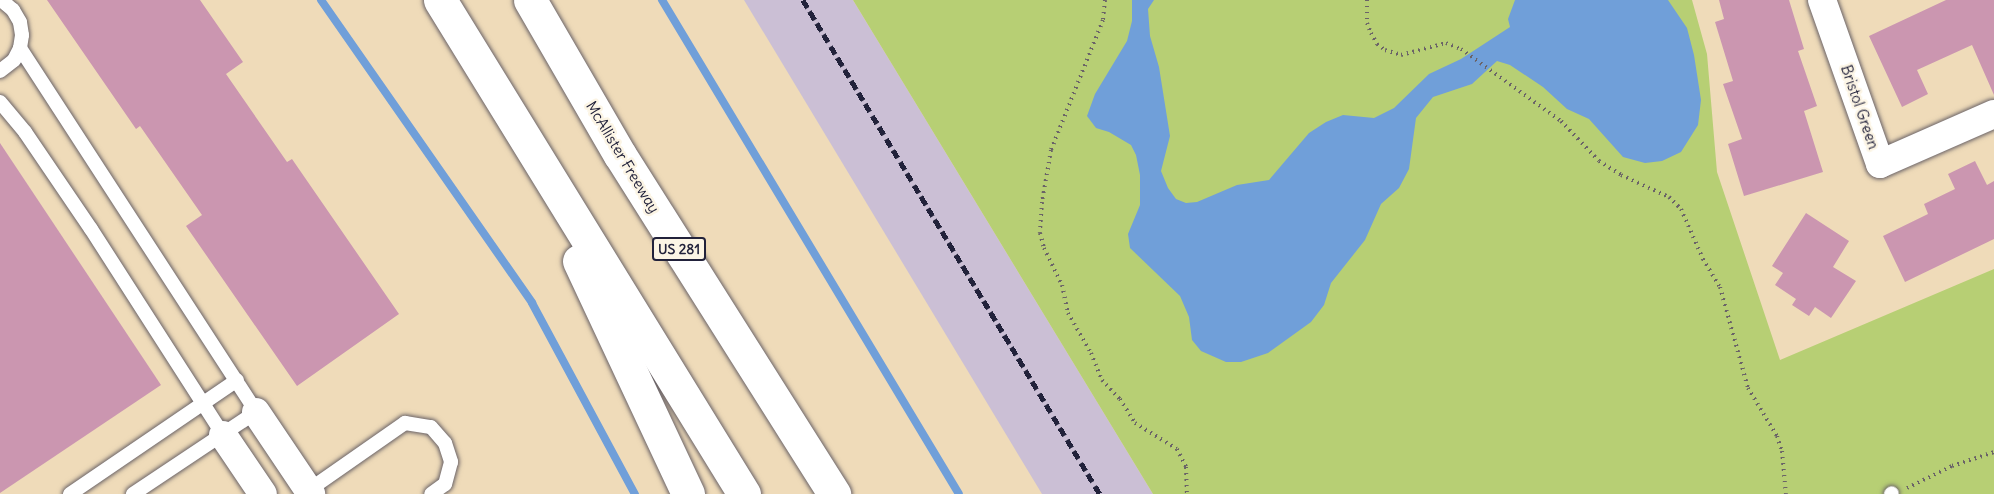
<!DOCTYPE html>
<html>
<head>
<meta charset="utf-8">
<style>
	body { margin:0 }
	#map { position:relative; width:1994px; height:494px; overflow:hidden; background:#efdbb9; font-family:Delius,sans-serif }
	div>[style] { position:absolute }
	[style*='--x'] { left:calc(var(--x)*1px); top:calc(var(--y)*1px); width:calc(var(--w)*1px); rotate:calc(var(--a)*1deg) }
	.industrial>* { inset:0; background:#cbbfd5 }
	.green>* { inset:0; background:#b7cf74 }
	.water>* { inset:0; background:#709fd9 }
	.stream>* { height:8px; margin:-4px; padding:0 4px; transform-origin:4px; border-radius:4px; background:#709fd9 }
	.building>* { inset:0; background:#cb96b0 }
	.path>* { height:4px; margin-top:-2px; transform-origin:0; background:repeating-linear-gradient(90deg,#6a6367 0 1.5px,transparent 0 6px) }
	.roads { filter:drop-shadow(0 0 2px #6a6367) drop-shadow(0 0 2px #6a6367) }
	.lane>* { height:14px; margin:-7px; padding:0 7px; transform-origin:7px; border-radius:7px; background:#fff }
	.street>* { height:28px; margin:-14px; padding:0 14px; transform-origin:14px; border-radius:14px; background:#fff }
	.highway>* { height:33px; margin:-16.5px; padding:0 16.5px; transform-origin:16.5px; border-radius:16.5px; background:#fff }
	.rail>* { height:4.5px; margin-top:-2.25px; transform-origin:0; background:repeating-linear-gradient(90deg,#22223b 0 9px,transparent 0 13.5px) }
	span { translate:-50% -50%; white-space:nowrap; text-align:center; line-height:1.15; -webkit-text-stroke:5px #fcf5e5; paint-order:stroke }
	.shield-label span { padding:2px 4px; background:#fcf5e5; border:2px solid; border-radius:4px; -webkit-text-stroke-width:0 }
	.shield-label { font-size:14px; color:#22223b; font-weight:700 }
	.street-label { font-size:15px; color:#22223b }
</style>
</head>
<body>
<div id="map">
	<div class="industrial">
		<i style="clip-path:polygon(744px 0,853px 0,1153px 494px,1042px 494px)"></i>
	</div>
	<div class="green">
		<i style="clip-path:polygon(853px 0,1692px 0,1707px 54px,1717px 172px,1780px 360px,1994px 269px,1994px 494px,1153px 494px)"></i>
	</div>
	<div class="water">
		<i style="clip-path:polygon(1132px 0,1154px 0,1148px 9px,1150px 36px,1159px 67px,1170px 136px,1161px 171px,1168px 188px,1176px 199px,1186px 203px,1197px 202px,1237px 185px,1269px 180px,1309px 133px,1326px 122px,1343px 115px,1374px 118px,1394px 108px,1429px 74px,1461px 59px,1510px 27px,1508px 19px,1515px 0,1668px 0,1687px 28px,1694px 55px,1701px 100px,1698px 125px,1681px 152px,1662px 161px,1645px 163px,1623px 157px,1589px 119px,1567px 109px,1543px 87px,1510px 65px,1497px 61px,1472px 84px,1433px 97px,1416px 118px,1409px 169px,1399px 188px,1381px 204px,1365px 240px,1331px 283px,1324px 305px,1311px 322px,1268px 353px,1241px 362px,1226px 362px,1201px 351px,1192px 340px,1189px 317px,1180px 296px,1130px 248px,1128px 234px,1140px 205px,1140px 175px,1136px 155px,1131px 145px,1109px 132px,1096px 128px,1087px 116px,1095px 94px,1127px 41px,1132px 21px)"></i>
	</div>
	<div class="stream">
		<i style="--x:321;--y:0;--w:369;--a:55.1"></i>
		<i style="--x:532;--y:303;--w:217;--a:61.7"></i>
		<i style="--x:662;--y:0;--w:576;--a:58.99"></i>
	</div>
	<div class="building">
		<i style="clip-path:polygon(47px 0,200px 0,243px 62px,226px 74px,287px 162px,292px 159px,399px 314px,297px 386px,186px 226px,202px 215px,140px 126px,136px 129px)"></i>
		<i style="clip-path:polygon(1719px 0,1789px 0,1804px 49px,1798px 51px,1817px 106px,1804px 111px,1823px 172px,1744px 196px,1728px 144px,1742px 139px,1723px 84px,1733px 81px,1715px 22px,1724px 19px)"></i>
		<i style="clip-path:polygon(1946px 0,1994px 0,1994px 95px,1972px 45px,1917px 70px,1928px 94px,1902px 107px,1869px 36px)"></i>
		<i style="clip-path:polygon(0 143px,161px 385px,0 493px)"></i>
		<i style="clip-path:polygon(1975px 161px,1987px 185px,1994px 181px,1994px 239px,1905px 282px,1883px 236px,1928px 214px,1924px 204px,1955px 189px,1948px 174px)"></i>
		<i style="clip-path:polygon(1806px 213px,1849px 241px,1833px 267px,1856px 281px,1831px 318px,1815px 307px,1809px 316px,1792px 305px,1796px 299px,1775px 285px,1783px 273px,1772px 266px)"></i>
	</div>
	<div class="path">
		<i style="--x:1105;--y:0;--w:20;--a:96"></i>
		<i style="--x:1103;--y:20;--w:140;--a:111.8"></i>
		<i style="--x:1051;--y:150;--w:53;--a:99.8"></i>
		<i style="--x:1042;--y:202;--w:31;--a:94"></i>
		<i style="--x:1040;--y:233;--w:16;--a:75"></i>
		<i style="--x:1044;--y:248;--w:41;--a:64.1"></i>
		<i style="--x:1062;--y:285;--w:29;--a:78"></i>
		<i style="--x:1068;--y:313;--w:46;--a:60.1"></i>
		<i style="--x:1091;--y:353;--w:29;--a:68"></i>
		<i style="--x:1102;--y:380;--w:26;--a:47"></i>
		<i style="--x:1120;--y:399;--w:28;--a:58"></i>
		<i style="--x:1135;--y:423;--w:49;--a:31.8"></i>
		<i style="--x:1177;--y:449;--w:20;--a:63"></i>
		<i style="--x:1186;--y:467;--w:27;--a:88"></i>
		<i style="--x:1367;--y:0;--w:23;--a:90"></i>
		<i style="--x:1367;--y:23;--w:11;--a:68"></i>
		<i style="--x:1371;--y:33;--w:13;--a:61"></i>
		<i style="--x:1377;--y:44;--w:10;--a:37"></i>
		<i style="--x:1385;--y:50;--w:17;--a:17"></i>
		<i style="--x:1401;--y:55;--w:47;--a:-14.9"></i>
		<i style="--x:1446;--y:43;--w:16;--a:22"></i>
		<i style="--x:1461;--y:49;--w:123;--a:35.8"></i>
		<i style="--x:1561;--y:121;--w:55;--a:46.5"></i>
		<i style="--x:1599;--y:161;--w:26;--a:32"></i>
		<i style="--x:1621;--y:175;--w:53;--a:24.6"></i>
		<i style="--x:1669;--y:197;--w:17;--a:45"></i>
		<i style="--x:1681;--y:209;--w:55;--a:66.3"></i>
		<i style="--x:1703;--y:259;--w:33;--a:59"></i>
		<i style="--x:1720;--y:287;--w:105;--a:74.5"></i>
		<i style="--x:1748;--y:388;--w:56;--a:58.9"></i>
		<i style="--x:1777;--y:436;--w:16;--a:72"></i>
		<i style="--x:1782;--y:451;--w:43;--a:84.7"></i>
		<i style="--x:1907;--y:488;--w:50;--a:-26.1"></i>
		<i style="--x:1952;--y:466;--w:44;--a:-18.4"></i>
	</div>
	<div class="roads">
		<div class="lane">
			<i style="--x:20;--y:48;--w:434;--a:57"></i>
			<i style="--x:256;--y:412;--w:148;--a:146.3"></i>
			<i style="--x:0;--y:71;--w:18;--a:-38"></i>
			<i style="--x:14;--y:60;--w:13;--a:-63"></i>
			<i style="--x:20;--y:48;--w:13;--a:-81"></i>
			<i style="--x:22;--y:35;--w:13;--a:-99"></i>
			<i style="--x:20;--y:22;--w:14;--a:-120"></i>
			<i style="--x:13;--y:10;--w:16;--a:-140"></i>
			<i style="--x:0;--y:102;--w:39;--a:50"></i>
			<i style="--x:25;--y:132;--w:117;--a:55.8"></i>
			<i style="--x:91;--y:229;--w:245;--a:57.3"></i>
			<i style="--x:306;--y:492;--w:121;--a:-34.9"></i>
			<i style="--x:405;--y:423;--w:26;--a:9"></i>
			<i style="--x:431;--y:427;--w:21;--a:49"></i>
			<i style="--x:445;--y:443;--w:20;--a:72"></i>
			<i style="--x:451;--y:462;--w:23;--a:105"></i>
			<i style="--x:445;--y:484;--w:17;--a:144"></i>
			<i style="--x:70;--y:494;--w:202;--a:-34.3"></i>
			<i style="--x:1891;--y:494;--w:1;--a:-45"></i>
		</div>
		<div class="street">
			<i style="--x:1822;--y:0;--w:174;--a:70.5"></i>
			<i style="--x:1880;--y:164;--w:124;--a:-23.7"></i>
			<i style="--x:256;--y:412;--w:99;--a:56.1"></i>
			<i style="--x:223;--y:435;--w:71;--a:55.9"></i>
		</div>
		<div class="highway">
			<i style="--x:440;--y:0;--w:580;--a:58.39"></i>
			<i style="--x:530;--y:0;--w:179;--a:59.9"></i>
			<i style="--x:620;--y:155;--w:401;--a:57.7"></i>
			<i style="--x:579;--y:261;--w:257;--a:64.9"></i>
		</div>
	</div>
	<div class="rail">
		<i style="--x:803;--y:0;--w:576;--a:58.99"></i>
	</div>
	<div class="shield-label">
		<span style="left:679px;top:249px">US 281</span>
	</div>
	<div class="street-label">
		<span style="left:1860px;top:107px;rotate:71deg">Bristol Green</span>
		<span style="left:623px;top:157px;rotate:59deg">McAllister Freeway</span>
	</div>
</div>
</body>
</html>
